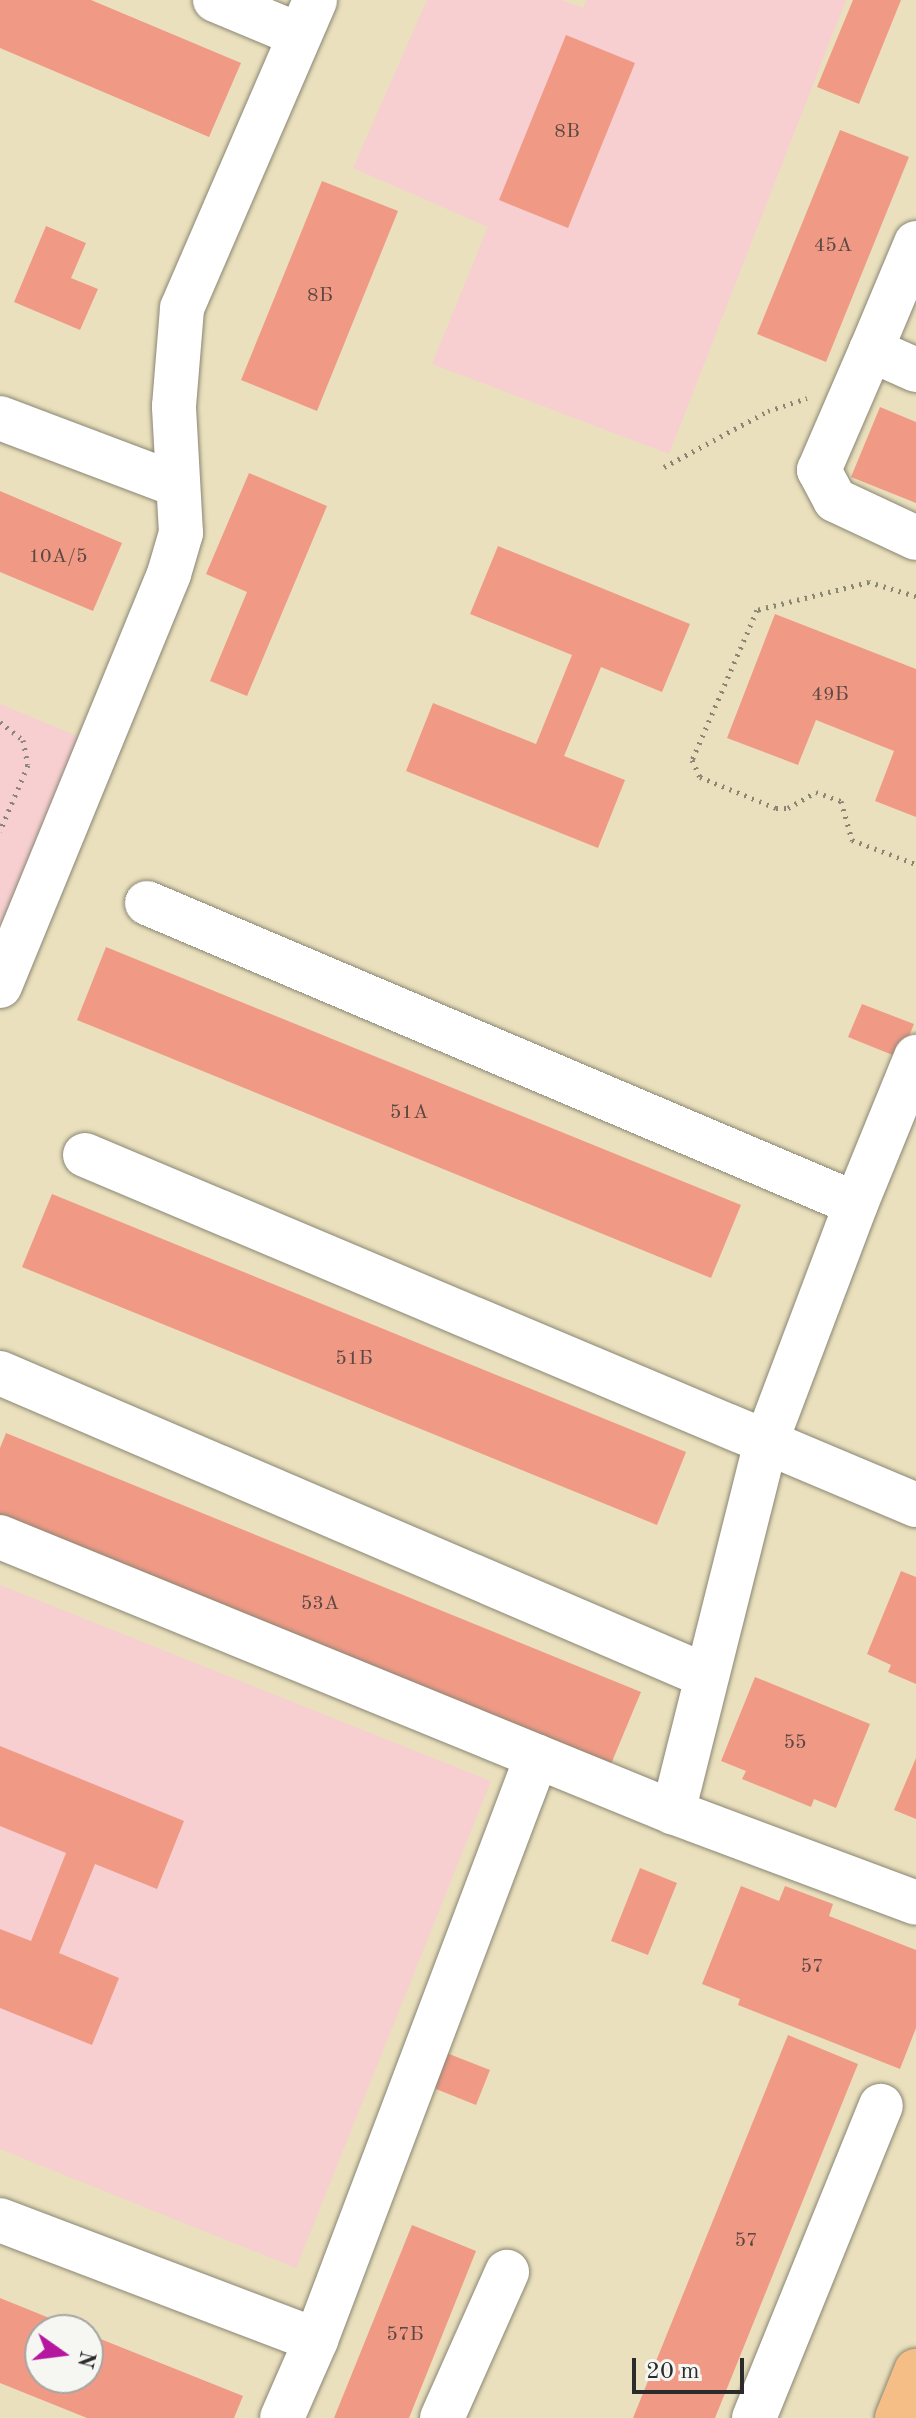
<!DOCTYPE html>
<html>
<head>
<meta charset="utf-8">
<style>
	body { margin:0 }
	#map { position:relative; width:916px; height:2418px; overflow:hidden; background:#eae0bd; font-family:"Old Standard TT",serif }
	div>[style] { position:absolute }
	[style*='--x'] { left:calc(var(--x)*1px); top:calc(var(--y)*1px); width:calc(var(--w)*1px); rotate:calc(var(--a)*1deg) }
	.built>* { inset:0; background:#f7cfd0 }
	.building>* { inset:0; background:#f09a86 }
	.path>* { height:5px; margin-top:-2.5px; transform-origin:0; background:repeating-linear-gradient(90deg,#8a8674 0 2px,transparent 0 8px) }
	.roads { filter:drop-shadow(0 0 2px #8a8674) drop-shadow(0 0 2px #8a8674) }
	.minor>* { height:44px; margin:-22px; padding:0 22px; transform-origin:22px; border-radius:22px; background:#fff }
	.major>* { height:44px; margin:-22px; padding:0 22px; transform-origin:22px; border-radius:22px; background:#f6be87 }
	span { translate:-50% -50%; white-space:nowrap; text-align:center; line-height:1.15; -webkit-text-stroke:6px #f6f6f2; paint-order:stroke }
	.number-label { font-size:20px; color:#5c4742 }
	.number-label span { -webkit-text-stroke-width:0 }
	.north { position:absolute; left:24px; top:2314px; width:80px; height:80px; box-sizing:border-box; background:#f6f6f2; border:2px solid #a5a5a2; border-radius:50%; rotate:104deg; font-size:22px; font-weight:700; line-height:32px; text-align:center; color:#2b2b2b }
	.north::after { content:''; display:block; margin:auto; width:28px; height:36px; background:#b5179e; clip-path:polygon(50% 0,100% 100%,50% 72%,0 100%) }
	.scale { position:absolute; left:632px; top:2358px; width:112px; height:36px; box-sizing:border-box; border:4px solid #2b2b2b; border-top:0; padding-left:10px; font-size:24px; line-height:28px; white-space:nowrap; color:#2b2b2b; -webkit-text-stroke:6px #f6f6f2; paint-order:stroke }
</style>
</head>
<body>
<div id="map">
	<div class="built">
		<i style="clip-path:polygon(427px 0,562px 0,583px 8px,587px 0,846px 0,669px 454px,432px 364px,488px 227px,353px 168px)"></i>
		<i style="clip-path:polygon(0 704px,94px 743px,0 972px)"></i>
		<i style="clip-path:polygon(0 1585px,491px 1781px,296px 2268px,0 2149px)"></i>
	</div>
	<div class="building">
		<i style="clip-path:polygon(0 0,91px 0,241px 63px,209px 137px,0 48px)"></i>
		<i style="clip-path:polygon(853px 0,901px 0,859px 104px,817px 87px)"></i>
		<i style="clip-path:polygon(566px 35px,635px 63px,568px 228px,499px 200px)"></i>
		<i style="clip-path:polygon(840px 130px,909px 157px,826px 362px,757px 334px)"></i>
		<i style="clip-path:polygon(322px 181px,398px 211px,317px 411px,241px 380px)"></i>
		<i style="clip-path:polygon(46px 226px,86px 243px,71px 278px,98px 289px,80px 330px,14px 302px)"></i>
		<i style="clip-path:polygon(880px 407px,916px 422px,916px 503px,851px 477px)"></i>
		<i style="clip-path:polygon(249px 473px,327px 506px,247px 696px,210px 681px,247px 592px,206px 574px)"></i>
		<i style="clip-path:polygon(0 491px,122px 543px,93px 611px,0 572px)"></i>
		<i style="clip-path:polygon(498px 546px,690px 624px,662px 692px,601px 667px,564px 756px,625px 780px,598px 848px,406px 771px,433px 703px,536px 744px,572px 655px,470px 614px)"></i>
		<i style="clip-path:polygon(775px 614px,916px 669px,916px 817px,875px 801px,894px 751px,816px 720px,798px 765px,727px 738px)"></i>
		<i style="clip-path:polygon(106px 947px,741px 1205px,711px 1278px,77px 1020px)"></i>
		<i style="clip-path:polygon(862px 1004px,914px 1024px,900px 1058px,848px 1037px)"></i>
		<i style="clip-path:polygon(52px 1194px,686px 1452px,657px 1525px,22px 1267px)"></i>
		<i style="clip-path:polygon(6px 1433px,641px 1692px,611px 1764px,0 1516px,0 1448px)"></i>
		<i style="clip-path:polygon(901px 1571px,916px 1577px,916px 1684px,888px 1672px,891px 1665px,867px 1654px)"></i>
		<i style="clip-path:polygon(755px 1677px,870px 1724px,836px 1808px,814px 1799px,811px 1807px,742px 1779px,746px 1771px,721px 1761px)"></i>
		<i style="clip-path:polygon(0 1746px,184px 1821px,157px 1889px,95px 1864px,59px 1953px,119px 1978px,92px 2045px,0 2008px,0 1929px,31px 1941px,66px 1853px,0 1826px)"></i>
		<i style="clip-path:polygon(916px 1758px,916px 1819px,894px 1810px)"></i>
		<i style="clip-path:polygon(640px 1868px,677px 1883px,648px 1955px,611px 1941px)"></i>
		<i style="clip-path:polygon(741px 1886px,779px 1901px,785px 1886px,833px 1904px,829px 1916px,916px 1950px,916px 2028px,900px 2069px,738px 2005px,740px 1999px,702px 1984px)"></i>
		<i style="clip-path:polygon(788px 2035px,858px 2064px,715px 2418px,633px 2418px)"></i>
		<i style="clip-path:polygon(444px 2052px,490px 2070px,476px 2105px,431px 2087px)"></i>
		<i style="clip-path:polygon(412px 2225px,476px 2251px,409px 2418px,334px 2418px)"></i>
		<i style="clip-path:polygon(0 2298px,79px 2330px,40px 2330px,40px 2378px,88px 2378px,88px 2334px,243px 2396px,234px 2418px,87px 2418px,0 2383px)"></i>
	</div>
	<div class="path">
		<i style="--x:664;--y:467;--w:118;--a:-28.3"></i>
		<i style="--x:768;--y:411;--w:41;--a:-18.4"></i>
		<i style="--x:916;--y:596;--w:49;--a:-163.4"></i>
		<i style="--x:869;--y:582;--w:115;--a:166"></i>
		<i style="--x:757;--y:610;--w:163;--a:113.4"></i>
		<i style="--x:692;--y:760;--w:19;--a:65"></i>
		<i style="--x:700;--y:777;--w:82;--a:22.2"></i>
		<i style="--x:776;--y:808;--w:12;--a:0"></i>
		<i style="--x:788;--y:808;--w:32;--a:-30"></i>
		<i style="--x:816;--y:792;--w:27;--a:20"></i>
		<i style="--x:841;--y:801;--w:41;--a:74.2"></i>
		<i style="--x:852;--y:840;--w:68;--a:20.6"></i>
		<i style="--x:0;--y:722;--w:29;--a:38"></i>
		<i style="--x:23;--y:740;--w:25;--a:79"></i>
		<i style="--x:28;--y:765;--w:72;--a:113"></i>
	</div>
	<div class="roads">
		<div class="minor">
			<i style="--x:215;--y:0;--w:91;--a:22.6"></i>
			<i style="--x:916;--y:243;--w:116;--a:112.8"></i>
			<i style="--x:871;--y:350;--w:49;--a:24"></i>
			<i style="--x:871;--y:350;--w:131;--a:113.4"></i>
			<i style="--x:819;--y:470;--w:34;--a:62"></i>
			<i style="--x:835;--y:500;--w:89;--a:25.1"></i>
			<i style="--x:0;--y:418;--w:189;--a:20.7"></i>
			<i style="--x:147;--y:903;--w:770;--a:23"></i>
			<i style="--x:856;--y:1204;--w:254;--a:110.7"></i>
			<i style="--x:766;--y:1442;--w:382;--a:104.1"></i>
			<i style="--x:0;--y:986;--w:445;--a:-67.7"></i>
			<i style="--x:169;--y:574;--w:43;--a:-73.7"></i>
			<i style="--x:181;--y:533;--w:127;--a:-93.2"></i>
			<i style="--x:174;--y:406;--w:98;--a:-85.3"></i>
			<i style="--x:182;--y:308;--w:335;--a:-66.6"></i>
			<i style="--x:85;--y:1155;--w:902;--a:22.84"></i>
			<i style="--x:856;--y:1204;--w:159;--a:-67.8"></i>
			<i style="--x:0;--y:1373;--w:766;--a:23.22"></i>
			<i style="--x:0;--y:1537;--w:727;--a:22.23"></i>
			<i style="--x:673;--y:1812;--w:259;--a:20.5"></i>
			<i style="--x:0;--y:2220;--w:338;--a:20.8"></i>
			<i style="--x:316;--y:2340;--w:85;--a:113.6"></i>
			<i style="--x:316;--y:2340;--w:624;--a:-69.27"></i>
			<i style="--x:442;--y:2418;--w:160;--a:-66"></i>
			<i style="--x:754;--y:2418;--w:337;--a:-67.9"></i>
		</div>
		<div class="major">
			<i style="--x:897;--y:2418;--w:51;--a:-68"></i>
		</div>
	</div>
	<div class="number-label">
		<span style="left:567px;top:132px">8В</span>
		<span style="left:833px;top:246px">45А</span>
		<span style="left:320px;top:296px">8Б</span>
		<span style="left:58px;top:557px">10А/5</span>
		<span style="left:830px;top:695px">49Б</span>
		<span style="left:409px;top:1113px">51А</span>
		<span style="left:354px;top:1359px">51Б</span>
		<span style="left:320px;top:1604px">53А</span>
		<span style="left:795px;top:1743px">55</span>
		<span style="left:812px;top:1967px">57</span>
		<span style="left:746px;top:2241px">57</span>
		<span style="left:405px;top:2335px">57Б</span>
	</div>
	<div class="north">N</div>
	<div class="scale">20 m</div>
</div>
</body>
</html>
